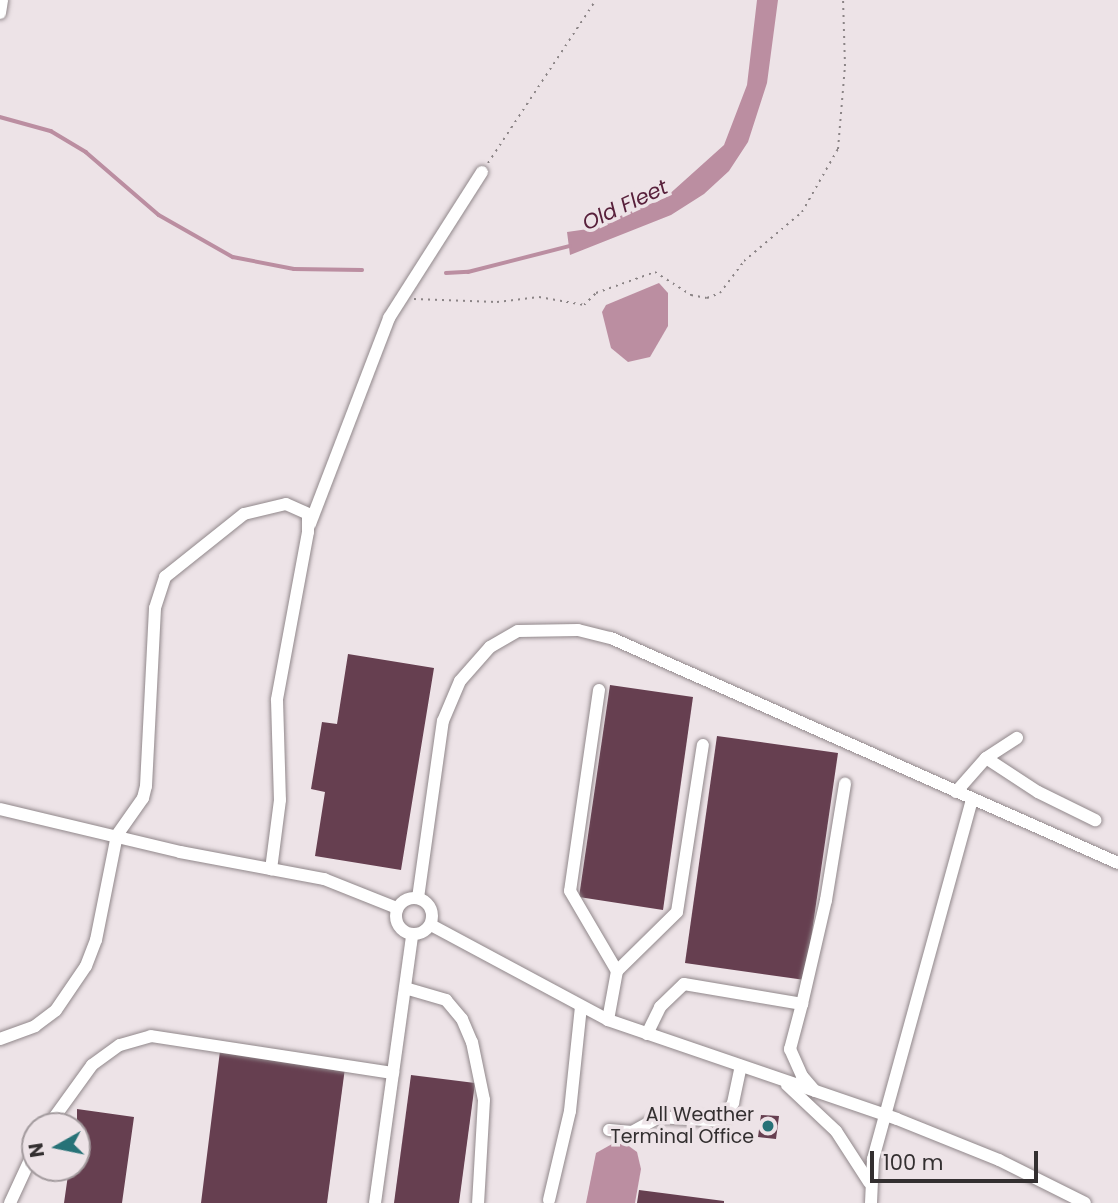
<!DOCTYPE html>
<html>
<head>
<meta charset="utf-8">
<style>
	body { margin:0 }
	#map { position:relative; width:1118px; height:1203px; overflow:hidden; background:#ede3e7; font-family:Poppins,sans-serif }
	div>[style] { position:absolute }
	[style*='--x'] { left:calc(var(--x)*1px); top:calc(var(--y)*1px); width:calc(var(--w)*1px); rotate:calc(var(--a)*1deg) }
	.water>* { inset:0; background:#bb8ea1 }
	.stream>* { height:3.5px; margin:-1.75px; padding:0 1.75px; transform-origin:1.75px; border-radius:1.75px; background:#bb8ea1 }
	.building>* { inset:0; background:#663f50 }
	.path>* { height:2px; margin-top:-1px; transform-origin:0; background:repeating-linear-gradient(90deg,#8b8486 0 2px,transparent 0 7px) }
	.roads { filter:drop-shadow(0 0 2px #91888b) drop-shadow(0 0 2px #91888b) }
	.minor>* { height:12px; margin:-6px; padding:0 6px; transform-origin:6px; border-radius:6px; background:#fff }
	.minor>.ring { margin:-6px; padding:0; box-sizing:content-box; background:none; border:12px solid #fff; border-radius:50% }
	.dots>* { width:19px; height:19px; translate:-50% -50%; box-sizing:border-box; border:4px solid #ede3e7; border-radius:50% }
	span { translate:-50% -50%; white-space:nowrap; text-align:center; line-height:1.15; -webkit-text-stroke:7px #ede3e7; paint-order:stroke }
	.poi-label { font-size:19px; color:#332f30 }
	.right { translate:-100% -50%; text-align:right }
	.water-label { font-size:21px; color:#58203b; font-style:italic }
	.north { position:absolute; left:21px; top:1112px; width:70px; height:70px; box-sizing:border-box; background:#ede3e7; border:2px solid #a39b9e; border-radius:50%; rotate:261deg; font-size:19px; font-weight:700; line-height:28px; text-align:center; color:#332f30 }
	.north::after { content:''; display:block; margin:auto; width:24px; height:32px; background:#277277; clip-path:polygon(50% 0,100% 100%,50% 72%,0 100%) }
	.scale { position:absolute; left:870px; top:1151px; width:168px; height:32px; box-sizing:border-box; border:4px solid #332f30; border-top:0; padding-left:9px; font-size:21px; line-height:24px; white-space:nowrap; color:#332f30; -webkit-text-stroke:5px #ede3e7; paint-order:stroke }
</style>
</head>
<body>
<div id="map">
	<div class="water">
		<i style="clip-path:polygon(757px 0,778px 0,767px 83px,748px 142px,729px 171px,704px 194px,671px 215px,570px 255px,567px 232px,588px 229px,665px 198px,724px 145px,747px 85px)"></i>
		<i style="clip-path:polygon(659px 283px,668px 293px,668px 326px,650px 357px,628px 362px,611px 348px,602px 312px,606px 305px)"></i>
		<i style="clip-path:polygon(612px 1144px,626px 1144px,637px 1152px,641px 1169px,635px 1203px,586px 1203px,596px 1153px)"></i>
	</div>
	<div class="stream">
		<i style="--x:0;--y:117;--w:53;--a:15.4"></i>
		<i style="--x:51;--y:131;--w:41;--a:31"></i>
		<i style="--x:86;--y:152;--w:96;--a:40.8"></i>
		<i style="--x:159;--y:215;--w:85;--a:29.6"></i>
		<i style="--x:233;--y:257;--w:62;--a:11.1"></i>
		<i style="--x:294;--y:269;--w:68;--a:0.8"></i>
		<i style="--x:446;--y:273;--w:22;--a:-3"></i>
		<i style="--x:468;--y:272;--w:105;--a:-14.3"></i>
	</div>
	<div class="building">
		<i style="clip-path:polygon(348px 654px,434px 668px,401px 870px,315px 856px,325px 792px,311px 789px,322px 722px,337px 724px)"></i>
		<i style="clip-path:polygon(610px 685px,693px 697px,663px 910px,579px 897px)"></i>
		<i style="clip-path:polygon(717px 736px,838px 753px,805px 980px,685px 963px)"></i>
		<i style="clip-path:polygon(220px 1051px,345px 1068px,327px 1203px,201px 1203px)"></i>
		<i style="clip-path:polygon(411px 1075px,475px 1083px,459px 1203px,394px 1203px)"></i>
		<i style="clip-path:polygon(77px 1109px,134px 1117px,122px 1203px,64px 1203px,69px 1168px,77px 1168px)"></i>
		<i style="clip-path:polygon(761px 1115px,779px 1116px,776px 1139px,758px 1137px)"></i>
		<i style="clip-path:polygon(639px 1190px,724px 1201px,724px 1203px,637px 1203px)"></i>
	</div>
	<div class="path">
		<i style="--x:488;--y:163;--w:196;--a:-56.5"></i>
		<i style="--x:414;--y:299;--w:83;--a:2.1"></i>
		<i style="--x:497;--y:302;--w:42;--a:-6.8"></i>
		<i style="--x:539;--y:297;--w:46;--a:10.1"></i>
		<i style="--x:584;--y:305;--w:17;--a:-45"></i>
		<i style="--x:596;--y:293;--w:63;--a:-19.6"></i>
		<i style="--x:655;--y:272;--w:43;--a:32.6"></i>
		<i style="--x:691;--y:295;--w:16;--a:11"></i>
		<i style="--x:707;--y:298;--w:14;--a:-21"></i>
		<i style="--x:720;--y:293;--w:40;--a:-53"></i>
		<i style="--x:744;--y:261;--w:76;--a:-40.2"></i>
		<i style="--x:802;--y:212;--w:73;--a:-60.3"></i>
		<i style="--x:838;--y:149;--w:83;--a:-85.2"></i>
		<i style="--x:845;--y:66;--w:66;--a:-91.7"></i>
	</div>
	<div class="roads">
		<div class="minor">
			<i style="--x:0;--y:13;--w:13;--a:-81"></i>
			<i style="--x:310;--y:524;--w:221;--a:-69"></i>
			<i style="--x:389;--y:318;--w:173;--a:-57.5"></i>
			<i style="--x:599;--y:690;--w:203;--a:98.2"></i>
			<i style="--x:570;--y:891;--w:93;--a:59.6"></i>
			<i style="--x:617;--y:971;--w:50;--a:100.4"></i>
			<i style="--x:986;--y:758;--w:62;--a:33.2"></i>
			<i style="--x:1038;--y:792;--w:64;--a:26.2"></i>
			<i style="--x:956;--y:792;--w:45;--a:-48.6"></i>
			<i style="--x:986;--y:758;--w:37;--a:-33"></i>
			<i style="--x:0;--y:809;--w:185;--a:13.4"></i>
			<i style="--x:180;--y:852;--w:147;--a:10.6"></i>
			<i style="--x:324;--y:879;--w:79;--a:21.7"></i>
			<i class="ring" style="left:396px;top:898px;width:24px;height:24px"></i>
			<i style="--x:418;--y:898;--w:179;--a:-82"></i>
			<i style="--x:443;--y:721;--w:43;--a:-67"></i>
			<i style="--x:460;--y:681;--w:45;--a:-48.6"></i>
			<i style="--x:490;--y:647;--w:32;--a:-30"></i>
			<i style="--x:518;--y:631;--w:60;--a:-1"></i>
			<i style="--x:578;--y:630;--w:34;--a:14"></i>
			<i style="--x:611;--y:638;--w:555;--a:23.93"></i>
			<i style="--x:431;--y:925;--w:201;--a:28.2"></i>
			<i style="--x:608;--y:1020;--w:305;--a:18.9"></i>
			<i style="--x:897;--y:1119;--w:110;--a:21.9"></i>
			<i style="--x:999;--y:1160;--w:96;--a:26.6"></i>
			<i style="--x:617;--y:971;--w:84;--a:-44.5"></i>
			<i style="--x:677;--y:912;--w:169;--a:-81.2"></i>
			<i style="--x:405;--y:988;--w:43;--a:16.3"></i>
			<i style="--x:446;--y:1000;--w:25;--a:50"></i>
			<i style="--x:462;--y:1019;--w:25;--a:67"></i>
			<i style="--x:472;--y:1042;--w:59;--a:78.3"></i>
			<i style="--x:484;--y:1100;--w:103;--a:93.3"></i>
			<i style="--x:802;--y:1004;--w:47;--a:104.9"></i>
			<i style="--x:790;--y:1049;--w:30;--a:66"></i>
			<i style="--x:802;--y:1076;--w:20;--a:49"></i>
			<i style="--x:647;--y:1034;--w:30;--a:-64"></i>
			<i style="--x:660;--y:1007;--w:33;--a:-44"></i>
			<i style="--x:684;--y:984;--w:120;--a:9.6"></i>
			<i style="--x:802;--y:1004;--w:107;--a:-77"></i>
			<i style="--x:826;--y:900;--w:118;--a:-80.7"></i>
			<i style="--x:0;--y:1039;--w:37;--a:-20"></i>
			<i style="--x:35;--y:1026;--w:26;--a:-37"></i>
			<i style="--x:56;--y:1010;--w:53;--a:-55.7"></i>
			<i style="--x:86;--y:966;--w:28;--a:-69"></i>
			<i style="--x:96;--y:940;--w:107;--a:-78.7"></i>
			<i style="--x:117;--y:835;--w:45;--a:-54.9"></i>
			<i style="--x:143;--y:798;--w:12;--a:-76"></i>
			<i style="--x:146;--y:786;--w:178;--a:-87.1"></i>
			<i style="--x:155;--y:608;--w:33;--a:-72"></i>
			<i style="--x:165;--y:577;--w:101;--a:-38.6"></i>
			<i style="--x:244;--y:514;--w:43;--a:-13.4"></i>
			<i style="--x:286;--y:504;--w:24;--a:24"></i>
			<i style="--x:308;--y:514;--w:18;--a:90"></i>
			<i style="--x:308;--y:532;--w:171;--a:100.5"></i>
			<i style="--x:277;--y:700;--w:100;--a:88.3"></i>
			<i style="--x:280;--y:800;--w:70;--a:97.4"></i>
			<i style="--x:787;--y:1085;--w:67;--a:43.2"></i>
			<i style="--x:836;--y:1131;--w:61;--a:57.1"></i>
			<i style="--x:48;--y:1126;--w:75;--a:-54.2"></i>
			<i style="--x:92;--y:1065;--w:34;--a:-36"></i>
			<i style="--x:120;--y:1045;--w:32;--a:-16"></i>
			<i style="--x:151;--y:1036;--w:245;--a:8.7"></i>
			<i style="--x:609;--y:1130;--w:23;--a:5"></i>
			<i style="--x:632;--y:1132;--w:31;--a:-29"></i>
			<i style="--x:659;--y:1117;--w:62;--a:3.7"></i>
			<i style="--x:721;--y:1121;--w:22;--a:-56"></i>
			<i style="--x:733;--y:1103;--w:38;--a:-78"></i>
			<i style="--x:549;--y:1200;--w:91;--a:-76.7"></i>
			<i style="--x:570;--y:1111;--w:105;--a:-84"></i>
			<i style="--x:10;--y:1203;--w:60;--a:-65.2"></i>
			<i style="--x:375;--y:1203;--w:271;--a:-82.1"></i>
			<i style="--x:871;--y:1203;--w:44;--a:-87.4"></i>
			<i style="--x:873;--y:1159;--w:373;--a:-74.6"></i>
		</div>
	</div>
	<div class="dots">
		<i style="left:768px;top:1126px;background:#277277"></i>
	</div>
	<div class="poi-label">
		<span class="right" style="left:754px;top:1126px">All Weather<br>Terminal Office</span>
	</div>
	<div class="water-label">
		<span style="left:625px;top:205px;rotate:-25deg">Old Fleet</span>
	</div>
	<div class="north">N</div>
	<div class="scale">100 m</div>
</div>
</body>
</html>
